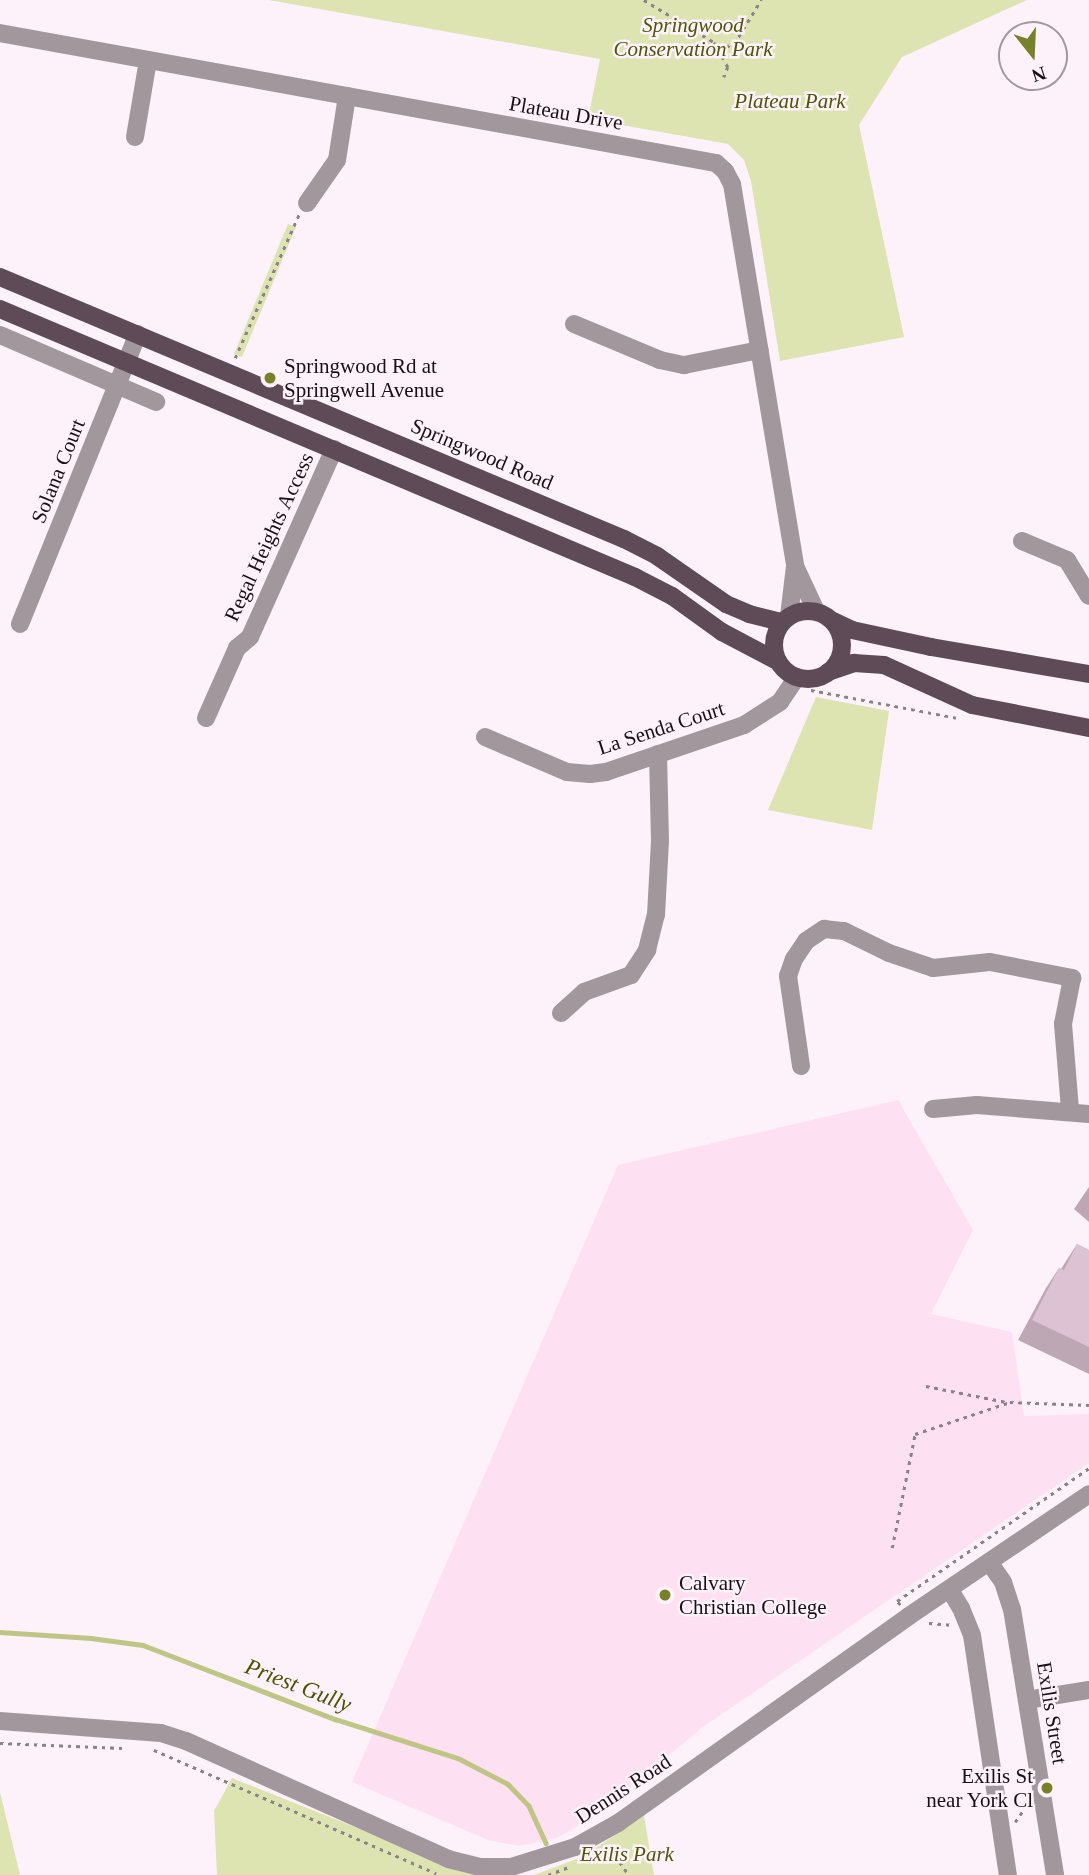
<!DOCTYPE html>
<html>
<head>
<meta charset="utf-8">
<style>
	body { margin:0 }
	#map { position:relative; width:1089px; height:1875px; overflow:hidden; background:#fdf2f9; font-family:Georgia,serif }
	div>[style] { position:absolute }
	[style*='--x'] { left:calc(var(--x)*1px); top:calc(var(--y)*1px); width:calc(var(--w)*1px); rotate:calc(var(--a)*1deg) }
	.built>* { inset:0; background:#fde0f2 }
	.green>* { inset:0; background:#dde3b1 }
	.stream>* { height:4.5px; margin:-2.25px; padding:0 2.25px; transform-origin:2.25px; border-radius:2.25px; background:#bfc685 }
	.path>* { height:2.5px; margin-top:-1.25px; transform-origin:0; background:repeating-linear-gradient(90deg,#8b8187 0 3.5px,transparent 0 8.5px) }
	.minor>* { height:18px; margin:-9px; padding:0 9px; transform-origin:9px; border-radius:9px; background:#a3979e }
	.major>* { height:18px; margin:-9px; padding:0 9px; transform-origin:9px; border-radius:9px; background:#5e4b57 }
	.major>.ring { margin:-9px; padding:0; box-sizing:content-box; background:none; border:18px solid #5e4b57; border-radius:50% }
	.wall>* { inset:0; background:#bea7b5 }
	.building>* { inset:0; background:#ddc2d3 }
	.dots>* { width:19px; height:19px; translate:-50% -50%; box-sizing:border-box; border:4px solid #fdf2f9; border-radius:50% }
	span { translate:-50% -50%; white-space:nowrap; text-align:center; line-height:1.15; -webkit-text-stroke:5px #fdf2f9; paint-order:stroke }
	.park-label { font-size:21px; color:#505506; font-style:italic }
	.street-label { font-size:21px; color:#191016 }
	.poi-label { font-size:21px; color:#191016 }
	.left { translate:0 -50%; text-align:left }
	.right { translate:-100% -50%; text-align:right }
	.water-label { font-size:23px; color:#4d5201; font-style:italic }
	.north { position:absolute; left:998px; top:21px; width:70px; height:70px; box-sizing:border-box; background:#fdf2f9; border:2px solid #a2989e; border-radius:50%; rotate:162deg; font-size:19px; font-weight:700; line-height:28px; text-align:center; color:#191016 }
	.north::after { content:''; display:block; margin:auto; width:24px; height:32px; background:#79802a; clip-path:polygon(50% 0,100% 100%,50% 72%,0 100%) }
</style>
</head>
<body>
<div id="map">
	<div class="built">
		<i style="clip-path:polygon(898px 1100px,973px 1230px,931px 1314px,1012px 1332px,1024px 1416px,1089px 1414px,1089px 1463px,703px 1727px,597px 1815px,557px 1838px,520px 1846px,488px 1840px,352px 1782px,618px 1165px)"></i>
	</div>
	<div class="green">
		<i style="clip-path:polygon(269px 0,1027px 0,902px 57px,859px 125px,904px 337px,780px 361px,751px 181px,744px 160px,728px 144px,588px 119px,600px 59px)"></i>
		<i style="clip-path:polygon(288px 224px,296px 227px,242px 357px,234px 354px)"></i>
		<i style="clip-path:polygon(816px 697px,889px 711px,872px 830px,768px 810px)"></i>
		<i style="clip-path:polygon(232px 1778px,475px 1875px,217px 1875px,214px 1811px)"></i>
		<i style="clip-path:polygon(0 1792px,20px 1875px,0 1875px)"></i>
		<i style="clip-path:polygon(644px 1816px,654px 1875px,534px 1875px,582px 1857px)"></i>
	</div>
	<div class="stream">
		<i style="--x:0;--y:1632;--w:91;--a:3.8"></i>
		<i style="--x:91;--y:1638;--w:52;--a:7.7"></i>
		<i style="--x:143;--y:1645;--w:206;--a:21.1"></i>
		<i style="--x:335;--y:1719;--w:131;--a:17.7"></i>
		<i style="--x:460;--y:1759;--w:54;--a:27.5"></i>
		<i style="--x:508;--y:1784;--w:30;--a:46"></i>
		<i style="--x:529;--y:1806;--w:41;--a:65.3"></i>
	</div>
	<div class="path">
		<i style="--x:644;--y:0;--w:82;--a:31"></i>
		<i style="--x:714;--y:42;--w:8;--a:60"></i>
		<i style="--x:718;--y:49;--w:17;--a:-17"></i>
		<i style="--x:734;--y:44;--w:52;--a:-58.5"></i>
		<i style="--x:718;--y:49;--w:21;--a:61"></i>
		<i style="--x:728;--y:67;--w:11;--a:112"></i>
		<i style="--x:235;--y:358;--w:158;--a:-66"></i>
		<i style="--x:811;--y:690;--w:150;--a:10.8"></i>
		<i style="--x:926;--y:1386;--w:82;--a:11.3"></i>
		<i style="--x:892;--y:1548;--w:116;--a:-78.6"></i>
		<i style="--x:915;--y:1434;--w:100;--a:-18.6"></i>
		<i style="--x:1010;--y:1402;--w:79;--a:2.2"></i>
		<i style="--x:900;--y:1605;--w:5;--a:-127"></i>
		<i style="--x:897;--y:1601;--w:234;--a:-34.7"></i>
		<i style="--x:929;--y:1623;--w:21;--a:5"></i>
		<i style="--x:0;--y:1743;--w:123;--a:2.3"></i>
		<i style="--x:154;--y:1750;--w:308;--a:23.6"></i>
		<i style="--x:1015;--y:1822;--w:21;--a:-55"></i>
		<i style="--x:610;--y:1848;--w:33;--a:55"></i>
		<i style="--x:548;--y:1875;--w:25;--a:-21"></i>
	</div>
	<div class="minor">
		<i style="--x:0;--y:33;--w:728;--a:10.29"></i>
		<i style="--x:716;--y:163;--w:12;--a:42"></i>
		<i style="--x:725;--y:171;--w:15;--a:62"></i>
		<i style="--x:732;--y:184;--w:387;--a:80.6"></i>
		<i style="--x:795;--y:566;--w:50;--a:96.8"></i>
		<i style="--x:135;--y:137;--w:78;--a:-80.4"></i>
		<i style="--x:307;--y:203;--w:52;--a:-55.1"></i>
		<i style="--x:337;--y:160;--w:65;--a:-81.1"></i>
		<i style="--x:574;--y:324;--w:93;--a:22.7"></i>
		<i style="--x:660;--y:360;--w:25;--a:12"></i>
		<i style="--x:684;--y:365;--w:77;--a:-11.2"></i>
		<i style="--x:0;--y:335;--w:170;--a:23.2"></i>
		<i style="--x:1022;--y:541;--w:49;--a:22.9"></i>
		<i style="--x:1067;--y:560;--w:42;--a:58.6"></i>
		<i style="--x:795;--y:566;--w:50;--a:65"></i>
		<i style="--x:20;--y:624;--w:313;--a:-67.9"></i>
		<i style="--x:206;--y:718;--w:77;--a:-66.1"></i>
		<i style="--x:237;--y:648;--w:17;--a:-40"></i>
		<i style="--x:250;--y:637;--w:206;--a:-65.9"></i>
		<i style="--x:485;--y:737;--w:89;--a:23.1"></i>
		<i style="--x:567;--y:772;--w:23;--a:5"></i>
		<i style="--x:590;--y:774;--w:16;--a:-7"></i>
		<i style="--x:606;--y:772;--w:146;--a:-18.8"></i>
		<i style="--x:744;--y:725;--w:43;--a:-32.6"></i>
		<i style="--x:780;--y:702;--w:30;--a:-56"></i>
		<i style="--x:561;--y:1013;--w:31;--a:-42"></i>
		<i style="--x:584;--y:992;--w:50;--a:-19.9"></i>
		<i style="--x:631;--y:975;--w:30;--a:-57"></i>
		<i style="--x:647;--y:950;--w:36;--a:-76"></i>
		<i style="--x:656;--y:915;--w:74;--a:-86.9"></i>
		<i style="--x:660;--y:841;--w:87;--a:-91.3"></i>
		<i style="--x:801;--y:1066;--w:91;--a:-98.2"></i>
		<i style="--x:788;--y:976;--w:18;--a:-71"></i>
		<i style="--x:794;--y:959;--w:22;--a:-56"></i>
		<i style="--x:806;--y:941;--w:22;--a:-34"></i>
		<i style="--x:824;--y:929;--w:20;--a:6"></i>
		<i style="--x:844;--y:931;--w:50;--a:26.1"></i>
		<i style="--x:889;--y:953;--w:46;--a:18.8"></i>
		<i style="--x:933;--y:968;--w:57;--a:-6"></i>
		<i style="--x:990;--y:962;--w:84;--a:11"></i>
		<i style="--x:1072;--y:978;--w:47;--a:101.1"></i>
		<i style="--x:1063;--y:1024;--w:86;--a:85.3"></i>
		<i style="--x:933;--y:1109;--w:44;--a:-5.2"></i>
		<i style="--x:977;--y:1105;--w:112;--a:4.6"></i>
		<i style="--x:989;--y:1562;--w:24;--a:55"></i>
		<i style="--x:1003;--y:1582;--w:28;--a:72"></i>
		<i style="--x:1012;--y:1609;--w:269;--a:80.8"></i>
		<i style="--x:950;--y:1590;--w:21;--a:59"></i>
		<i style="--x:961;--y:1608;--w:29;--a:68"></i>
		<i style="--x:972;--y:1635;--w:243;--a:81.5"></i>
		<i style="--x:1027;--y:1700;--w:63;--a:-9.2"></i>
		<i style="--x:0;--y:1721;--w:161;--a:4.3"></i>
		<i style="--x:161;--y:1733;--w:26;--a:18"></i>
		<i style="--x:186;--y:1741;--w:287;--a:24.2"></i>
		<i style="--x:448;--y:1859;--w:34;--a:14"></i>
		<i style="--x:481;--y:1867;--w:30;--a:0"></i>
		<i style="--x:511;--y:1867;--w:67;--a:-17.4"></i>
		<i style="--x:575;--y:1847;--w:49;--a:-29.2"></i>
		<i style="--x:618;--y:1823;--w:357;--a:-35.4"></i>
		<i style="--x:909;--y:1616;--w:217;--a:-34.1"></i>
	</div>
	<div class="major">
		<i style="--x:0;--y:277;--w:677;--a:22.78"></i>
		<i style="--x:624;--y:539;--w:37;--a:27"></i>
		<i style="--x:657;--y:556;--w:84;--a:34.8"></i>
		<i style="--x:726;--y:604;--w:25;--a:23"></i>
		<i style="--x:749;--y:614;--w:34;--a:14"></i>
		<i style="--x:0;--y:309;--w:689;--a:22.88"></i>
		<i style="--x:635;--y:577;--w:42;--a:27.2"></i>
		<i style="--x:672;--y:596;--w:62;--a:35.8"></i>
		<i style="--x:722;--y:632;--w:64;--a:27.8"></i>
		<i class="ring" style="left:774px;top:611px;width:50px;height:50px"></i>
		<i style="--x:833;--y:621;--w:21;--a:25"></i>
		<i style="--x:852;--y:630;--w:81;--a:12.1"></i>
		<i style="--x:931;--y:647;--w:160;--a:9.7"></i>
		<i style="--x:828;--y:672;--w:28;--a:-19"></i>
		<i style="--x:854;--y:663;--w:30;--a:4"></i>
		<i style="--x:884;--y:665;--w:97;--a:24.4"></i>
		<i style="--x:972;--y:705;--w:119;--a:11.1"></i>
	</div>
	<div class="wall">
		<i style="clip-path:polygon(1089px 1187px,1089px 1222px,1074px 1209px)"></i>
		<i style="clip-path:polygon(1077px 1244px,1089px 1250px,1089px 1374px,1018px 1340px,1046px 1288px,1059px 1268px,1061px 1269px)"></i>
	</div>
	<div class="building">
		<i style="clip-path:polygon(1077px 1244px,1089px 1250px,1089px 1347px,1032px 1320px,1059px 1268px,1064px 1270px)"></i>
	</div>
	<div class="dots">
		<i style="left:270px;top:378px;background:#79802a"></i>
		<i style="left:665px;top:1595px;background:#79802a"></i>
		<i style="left:1047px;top:1788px;background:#79802a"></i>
	</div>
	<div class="park-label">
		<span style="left:693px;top:37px">Springwood<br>Conservation Park</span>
		<span style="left:790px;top:101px">Plateau Park</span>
		<span style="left:627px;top:1854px">Exilis Park</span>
	</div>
	<div class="street-label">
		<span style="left:566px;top:113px;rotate:10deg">Plateau Drive</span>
		<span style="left:482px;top:454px;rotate:23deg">Springwood Road</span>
		<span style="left:58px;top:471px;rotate:-68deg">Solana Court</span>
		<span style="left:269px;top:537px;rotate:-65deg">Regal Heights Access</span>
		<span style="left:661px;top:728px;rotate:-18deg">La Senda Court</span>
		<span style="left:1052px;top:1713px;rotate:81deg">Exilis Street</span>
		<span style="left:623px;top:1789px;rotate:-33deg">Dennis Road</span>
	</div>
	<div class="poi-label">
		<span class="left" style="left:284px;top:378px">Springwood Rd at<br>Springwell Avenue</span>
		<span class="left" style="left:679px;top:1595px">Calvary<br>Christian College</span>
		<span class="right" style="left:1033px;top:1788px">Exilis St<br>near York Cl</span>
	</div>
	<div class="water-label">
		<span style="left:298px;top:1686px;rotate:21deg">Priest Gully</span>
	</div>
	<div class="north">N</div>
</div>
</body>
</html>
